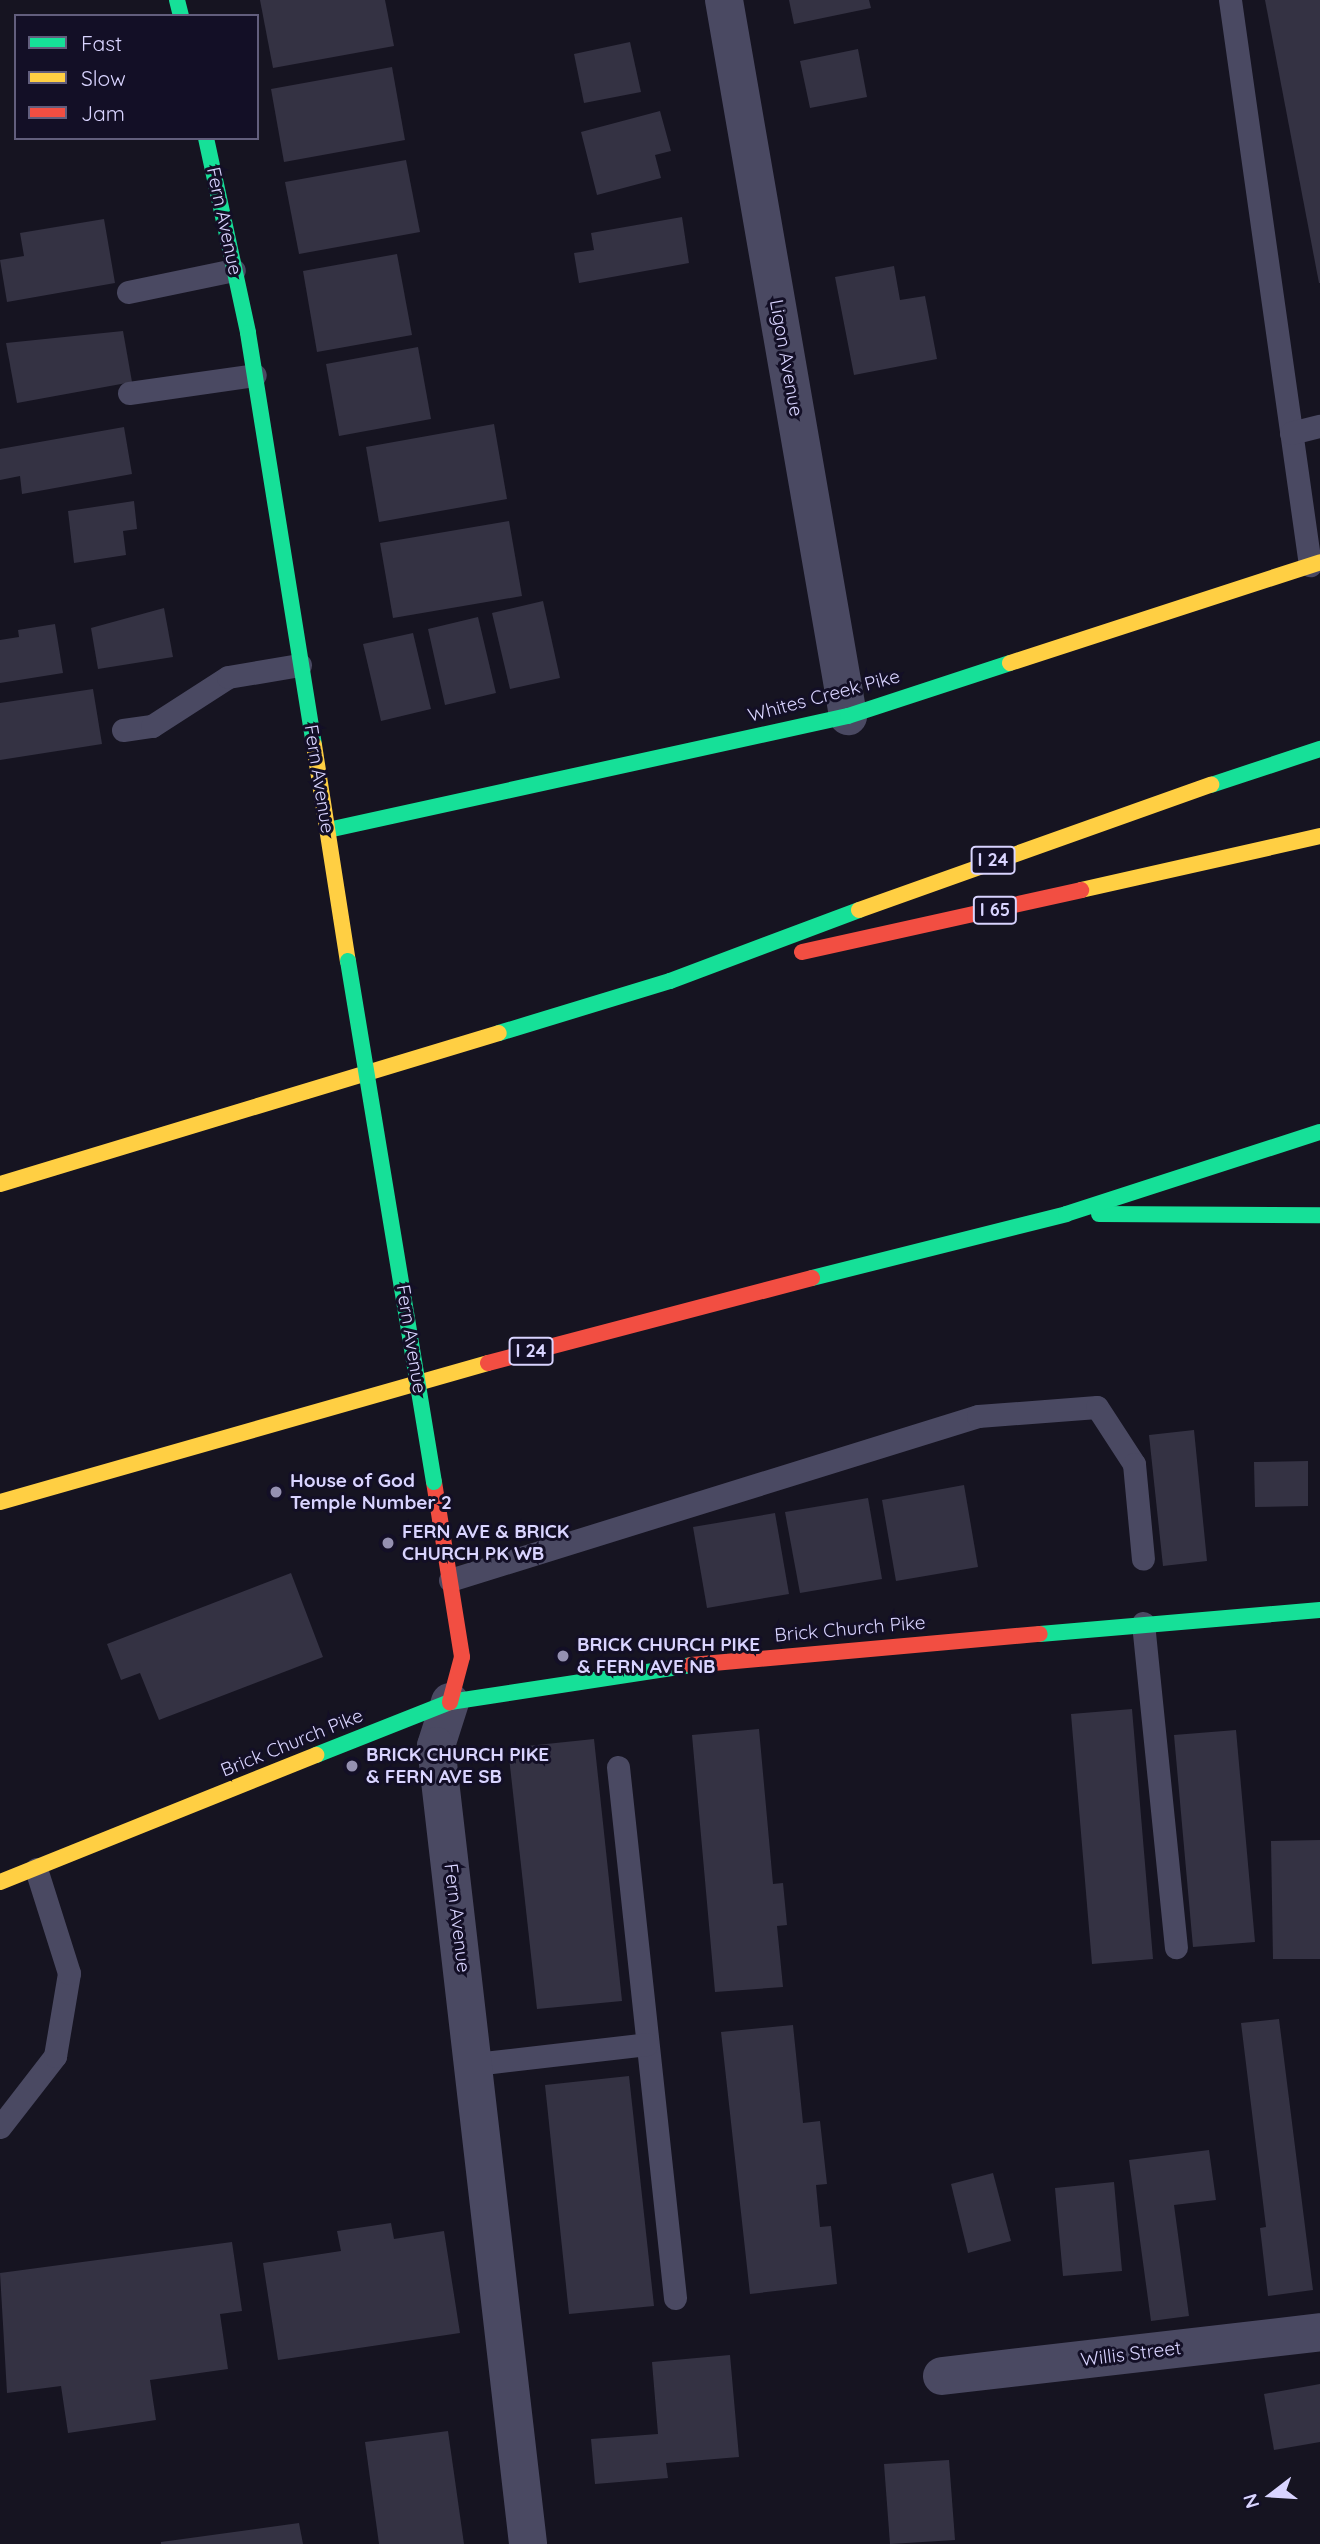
<!DOCTYPE html>
<html>
<head>
<meta charset="utf-8">
<style>
	body { margin:0 }
	#map { position:relative; width:1320px; height:2544px; overflow:hidden; background:#161421; font-family:Quicksand,sans-serif }
	div>[style] { position:absolute }
	[style*='--x'] { left:calc(var(--x)*1px); top:calc(var(--y)*1px); width:calc(var(--w)*1px); rotate:calc(var(--a)*1deg) }
	.building>* { inset:0; background:#343243 }
	.lane>* { height:23px; margin:-11.5px; padding:0 11.5px; transform-origin:11.5px; border-radius:11.5px; background:#4a4962 }
	.street>* { height:38px; margin:-19px; padding:0 19px; transform-origin:19px; border-radius:19px; background:#4a4962 }
	.fast>* { height:16px; margin:-8px; padding:0 8px; transform-origin:8px; border-radius:8px; background:#16e098 }
	.slow>* { height:16px; margin:-8px; padding:0 8px; transform-origin:8px; border-radius:8px; background:#ffcf43 }
	.jam>* { height:16px; margin:-8px; padding:0 8px; transform-origin:8px; border-radius:8px; background:#f24e42 }
	.fast-bridge>* { height:16px; margin:-8px; padding:0 8px; transform-origin:8px; border-radius:8px; background:#16e098 }
	.dots>* { width:19px; height:19px; translate:-50% -50%; box-sizing:border-box; border:4px solid #130f26; border-radius:50% }
	span { translate:-50% -50%; white-space:nowrap; text-align:center; line-height:1.15; -webkit-text-stroke:6px #130f26; paint-order:stroke }
	.shield-label span { padding:2px 5px; background:#130f26; border:2px solid; border-radius:5px; -webkit-text-stroke-width:0 }
	.shield-label { font-size:18px; color:#d9d4ff; font-weight:700 }
	.street-label { font-size:19px; color:#d9d4ff }
	.poi-label { font-size:19px; color:#d9d4ff; font-weight:700 }
	.left { translate:0 -50%; text-align:left }
	.legend { position:absolute; left:14px; top:14px; width:245px; height:126px; box-sizing:border-box; background:#130f26; border:2px solid #625e7d; margin:0; padding:9px 12px; list-style:none; font-size:21px; color:#d9d4ff }
	.legend li { display:flex; align-items:center; gap:14px; height:35px }
	.legend b { width:35px; border:2px solid #625e7d }
	.north { position:absolute; left:1236px; top:2460px; width:70px; height:70px; -webkit-text-stroke:5px #130f26; paint-order:stroke; rotate:253deg; font-size:19px; font-weight:700; line-height:28px; text-align:center; color:#d9d4ff }
	.north::after { content:''; display:block; margin:auto; width:24px; height:32px; background:#d9d4ff; clip-path:polygon(50% 0,100% 100%,50% 72%,0 100%) }
</style>
</head>
<body>
<div id="map">
	<div class="building">
		<i style="clip-path:polygon(260px 0,385px 0,394px 46px,273px 68px)"></i>
		<i style="clip-path:polygon(789px 0,869px 0,871px 8px,794px 24px)"></i>
		<i style="clip-path:polygon(1265px 0,1320px 0,1320px 283px,1319px 283px)"></i>
		<i style="clip-path:polygon(630px 42px,641px 92px,584px 103px,574px 54px)"></i>
		<i style="clip-path:polygon(858px 49px,867px 97px,810px 108px,800px 61px)"></i>
		<i style="clip-path:polygon(392px 67px,405px 140px,284px 162px,271px 89px)"></i>
		<i style="clip-path:polygon(660px 111px,671px 151px,655px 155px,661px 178px,597px 195px,581px 132px)"></i>
		<i style="clip-path:polygon(406px 160px,420px 232px,299px 254px,285px 182px)"></i>
		<i style="clip-path:polygon(682px 217px,689px 263px,579px 283px,574px 253px,594px 250px,591px 233px)"></i>
		<i style="clip-path:polygon(104px 219px,115px 283px,7px 302px,0 260px,24px 256px,20px 233px)"></i>
		<i style="clip-path:polygon(397px 254px,412px 335px,317px 352px,303px 271px)"></i>
		<i style="clip-path:polygon(894px 266px,900px 300px,925px 296px,937px 359px,854px 375px,835px 277px)"></i>
		<i style="clip-path:polygon(123px 331px,132px 382px,17px 403px,6px 343px)"></i>
		<i style="clip-path:polygon(418px 347px,431px 419px,339px 436px,326px 364px)"></i>
		<i style="clip-path:polygon(494px 424px,507px 499px,379px 522px,366px 447px)"></i>
		<i style="clip-path:polygon(124px 427px,132px 474px,22px 494px,20px 476px,0 480px,0 449px)"></i>
		<i style="clip-path:polygon(134px 501px,137px 529px,123px 531px,126px 555px,74px 563px,68px 511px)"></i>
		<i style="clip-path:polygon(509px 521px,522px 596px,393px 618px,380px 543px)"></i>
		<i style="clip-path:polygon(543px 601px,560px 678px,510px 689px,492px 613px)"></i>
		<i style="clip-path:polygon(164px 608px,173px 657px,98px 669px,91px 628px)"></i>
		<i style="clip-path:polygon(478px 617px,496px 693px,445px 705px,428px 629px)"></i>
		<i style="clip-path:polygon(55px 624px,63px 673px,0 683px,0 640px,19px 637px,18px 630px)"></i>
		<i style="clip-path:polygon(413px 633px,431px 709px,381px 721px,363px 644px)"></i>
		<i style="clip-path:polygon(93px 689px,102px 744px,0 760px,0 703px)"></i>
		<i style="clip-path:polygon(1194px 1430px,1207px 1561px,1163px 1566px,1149px 1435px)"></i>
		<i style="clip-path:polygon(1308px 1461px,1308px 1506px,1255px 1507px,1254px 1462px)"></i>
		<i style="clip-path:polygon(964px 1485px,978px 1567px,896px 1581px,882px 1500px)"></i>
		<i style="clip-path:polygon(868px 1498px,882px 1579px,800px 1593px,785px 1512px)"></i>
		<i style="clip-path:polygon(775px 1513px,789px 1594px,707px 1608px,693px 1527px)"></i>
		<i style="clip-path:polygon(291px 1573px,323px 1657px,159px 1720px,140px 1673px,121px 1680px,107px 1644px)"></i>
		<i style="clip-path:polygon(1132px 1709px,1153px 1959px,1092px 1964px,1071px 1714px)"></i>
		<i style="clip-path:polygon(759px 1729px,773px 1884px,783px 1883px,787px 1925px,777px 1926px,783px 1987px,715px 1992px,692px 1735px)"></i>
		<i style="clip-path:polygon(1236px 1730px,1255px 1942px,1193px 1947px,1174px 1735px)"></i>
		<i style="clip-path:polygon(594px 1739px,622px 2001px,537px 2009px,508px 1748px)"></i>
		<i style="clip-path:polygon(1320px 1840px,1320px 1959px,1273px 1959px,1271px 1841px)"></i>
		<i style="clip-path:polygon(1279px 2019px,1313px 2290px,1268px 2296px,1260px 2228px,1266px 2227px,1241px 2023px)"></i>
		<i style="clip-path:polygon(793px 2025px,803px 2123px,820px 2121px,827px 2184px,816px 2185px,820px 2227px,831px 2226px,837px 2284px,750px 2294px,721px 2032px)"></i>
		<i style="clip-path:polygon(629px 2076px,654px 2306px,569px 2314px,545px 2085px)"></i>
		<i style="clip-path:polygon(1209px 2150px,1216px 2200px,1174px 2205px,1189px 2316px,1151px 2321px,1129px 2160px)"></i>
		<i style="clip-path:polygon(993px 2173px,1011px 2241px,968px 2253px,951px 2184px)"></i>
		<i style="clip-path:polygon(1114px 2182px,1122px 2271px,1063px 2276px,1055px 2188px)"></i>
		<i style="clip-path:polygon(391px 2223px,394px 2239px,444px 2231px,460px 2333px,278px 2360px,263px 2263px,341px 2251px,337px 2231px)"></i>
		<i style="clip-path:polygon(232px 2242px,242px 2311px,220px 2314px,228px 2369px,150px 2380px,156px 2420px,68px 2433px,61px 2386px,7px 2393px,0 2273px)"></i>
		<i style="clip-path:polygon(730px 2355px,739px 2457px,666px 2463px,668px 2478px,595px 2484px,591px 2439px,658px 2434px,652px 2362px)"></i>
		<i style="clip-path:polygon(1320px 2384px,1320px 2442px,1274px 2450px,1264px 2394px)"></i>
		<i style="clip-path:polygon(448px 2431px,464px 2544px,379px 2544px,365px 2442px)"></i>
		<i style="clip-path:polygon(949px 2460px,955px 2540px,890px 2544px,884px 2464px)"></i>
		<i style="clip-path:polygon(299px 2523px,303px 2544px,161px 2544px,161px 2542px)"></i>
	</div>
	<div class="lane">
		<i style="--x:1230;--y:0;--w:571;--a:81.94"></i>
		<i style="--x:128;--y:292;--w:108;--a:-11.7"></i>
		<i style="--x:129;--y:393;--w:127;--a:-8.1"></i>
		<i style="--x:1291;--y:433;--w:30;--a:-14"></i>
		<i style="--x:123;--y:730;--w:29;--a:-8"></i>
		<i style="--x:152;--y:726;--w:90;--a:-32.8"></i>
		<i style="--x:228;--y:677;--w:73;--a:-9.5"></i>
		<i style="--x:450;--y:1580;--w:553;--a:-17.26"></i>
		<i style="--x:978;--y:1416;--w:119;--a:-4.3"></i>
		<i style="--x:1097;--y:1407;--w:68;--a:57"></i>
		<i style="--x:1134;--y:1464;--w:95;--a:84.6"></i>
		<i style="--x:1143;--y:1623;--w:326;--a:84.2"></i>
		<i style="--x:618;--y:1767;--w:534;--a:83.87"></i>
		<i style="--x:475;--y:2064;--w:173;--a:-6.6"></i>
		<i style="--x:0;--y:2127;--w:90;--a:-52.2"></i>
		<i style="--x:55;--y:2056;--w:84;--a:-80.4"></i>
		<i style="--x:69;--y:1973;--w:109;--a:-107.6"></i>
	</div>
	<div class="street">
		<i style="--x:724;--y:0;--w:727;--a:80.17"></i>
		<i style="--x:450;--y:1702;--w:46;--a:107.7"></i>
		<i style="--x:436;--y:1746;--w:803;--a:83.42"></i>
		<i style="--x:942;--y:2376;--w:381;--a:-6.6"></i>
	</div>
	<div class="fast">
		<i style="--x:177;--y:0;--w:16;--a:76"></i>
		<i style="--x:206;--y:138;--w:199;--a:77.8"></i>
		<i style="--x:248;--y:333;--w:417;--a:80.9"></i>
		<i style="--x:1211;--y:785;--w:115;--a:-18.3"></i>
		<i style="--x:328;--y:830;--w:532;--a:-12.37"></i>
		<i style="--x:848;--y:716;--w:170;--a:-18.1"></i>
		<i style="--x:499;--y:1033;--w:179;--a:-16.9"></i>
		<i style="--x:670;--y:981;--w:202;--a:-20.6"></i>
		<i style="--x:1099;--y:1214;--w:221;--a:0.3"></i>
		<i style="--x:812;--y:1278;--w:262;--a:-14.1"></i>
		<i style="--x:1066;--y:1214;--w:267;--a:-17.9"></i>
		<i style="--x:1040;--y:1634;--w:281;--a:-4.9"></i>
		<i style="--x:316;--y:1755;--w:144;--a:-21.6"></i>
		<i style="--x:450;--y:1702;--w:244;--a:-8.7"></i>
	</div>
	<div class="slow">
		<i style="--x:1010;--y:663;--w:326;--a:-18"></i>
		<i style="--x:314;--y:745;--w:219;--a:81.1"></i>
		<i style="--x:1081;--y:890;--w:245;--a:-12.7"></i>
		<i style="--x:859;--y:910;--w:374;--a:-19.6"></i>
		<i style="--x:0;--y:1184;--w:521;--a:-16.84"></i>
		<i style="--x:0;--y:1502;--w:507;--a:-15.9"></i>
		<i style="--x:0;--y:1882;--w:341;--a:-21.9"></i>
	</div>
	<div class="jam">
		<i style="--x:802;--y:952;--w:286;--a:-12.5"></i>
		<i style="--x:488;--y:1363;--w:335;--a:-14.7"></i>
		<i style="--x:434;--y:1482;--w:177;--a:80.9"></i>
		<i style="--x:462;--y:1657;--w:47;--a:104.9"></i>
		<i style="--x:691;--y:1665;--w:350;--a:-5.1"></i>
	</div>
	<div class="fast-bridge">
		<i style="--x:348;--y:961;--w:528;--a:80.63"></i>
	</div>
	<div class="dots">
		<i style="left:276px;top:1492px;background:#9591b1"></i>
		<i style="left:388px;top:1543px;background:#9591b1"></i>
		<i style="left:563px;top:1656px;background:#9591b1"></i>
		<i style="left:352px;top:1766px;background:#9591b1"></i>
	</div>
	<div class="shield-label">
		<span style="left:993px;top:860px">I 24</span>
		<span style="left:995px;top:910px">I 65</span>
		<span style="left:531px;top:1351px">I 24</span>
	</div>
	<div class="street-label">
		<span style="left:224px;top:221px;rotate:78deg">Fern Avenue</span>
		<span style="left:786px;top:358px;rotate:80deg">Ligon Avenue</span>
		<span style="left:824px;top:696px;rotate:-15deg">Whites Creek Pike</span>
		<span style="left:319px;top:779px;rotate:81deg">Fern Avenue</span>
		<span style="left:411px;top:1339px;rotate:81deg">Fern Avenue</span>
		<span style="left:850px;top:1629px;rotate:-5deg">Brick Church Pike</span>
		<span style="left:292px;top:1743px;rotate:-22deg">Brick Church Pike</span>
		<span style="left:457px;top:1918px;rotate:83deg">Fern Avenue</span>
		<span style="left:1131px;top:2354px;rotate:-7deg">Willis Street</span>
	</div>
	<div class="poi-label">
		<span class="left" style="left:290px;top:1492px">House of God<br>Temple Number 2</span>
		<span class="left" style="left:402px;top:1543px">FERN AVE &amp; BRICK<br>CHURCH PK WB</span>
		<span class="left" style="left:577px;top:1656px">BRICK CHURCH PIKE<br>&amp; FERN AVE NB</span>
		<span class="left" style="left:366px;top:1766px">BRICK CHURCH PIKE<br>&amp; FERN AVE SB</span>
	</div>
	<ul class="legend">
	<li><b style="height:9px;background:#16e098"></b>Fast</li>
	<li><b style="height:9px;background:#ffcf43"></b>Slow</li>
	<li><b style="height:9px;background:#f24e42"></b>Jam</li>
	</ul>
	<div class="north">N</div>
</div>
</body>
</html>
